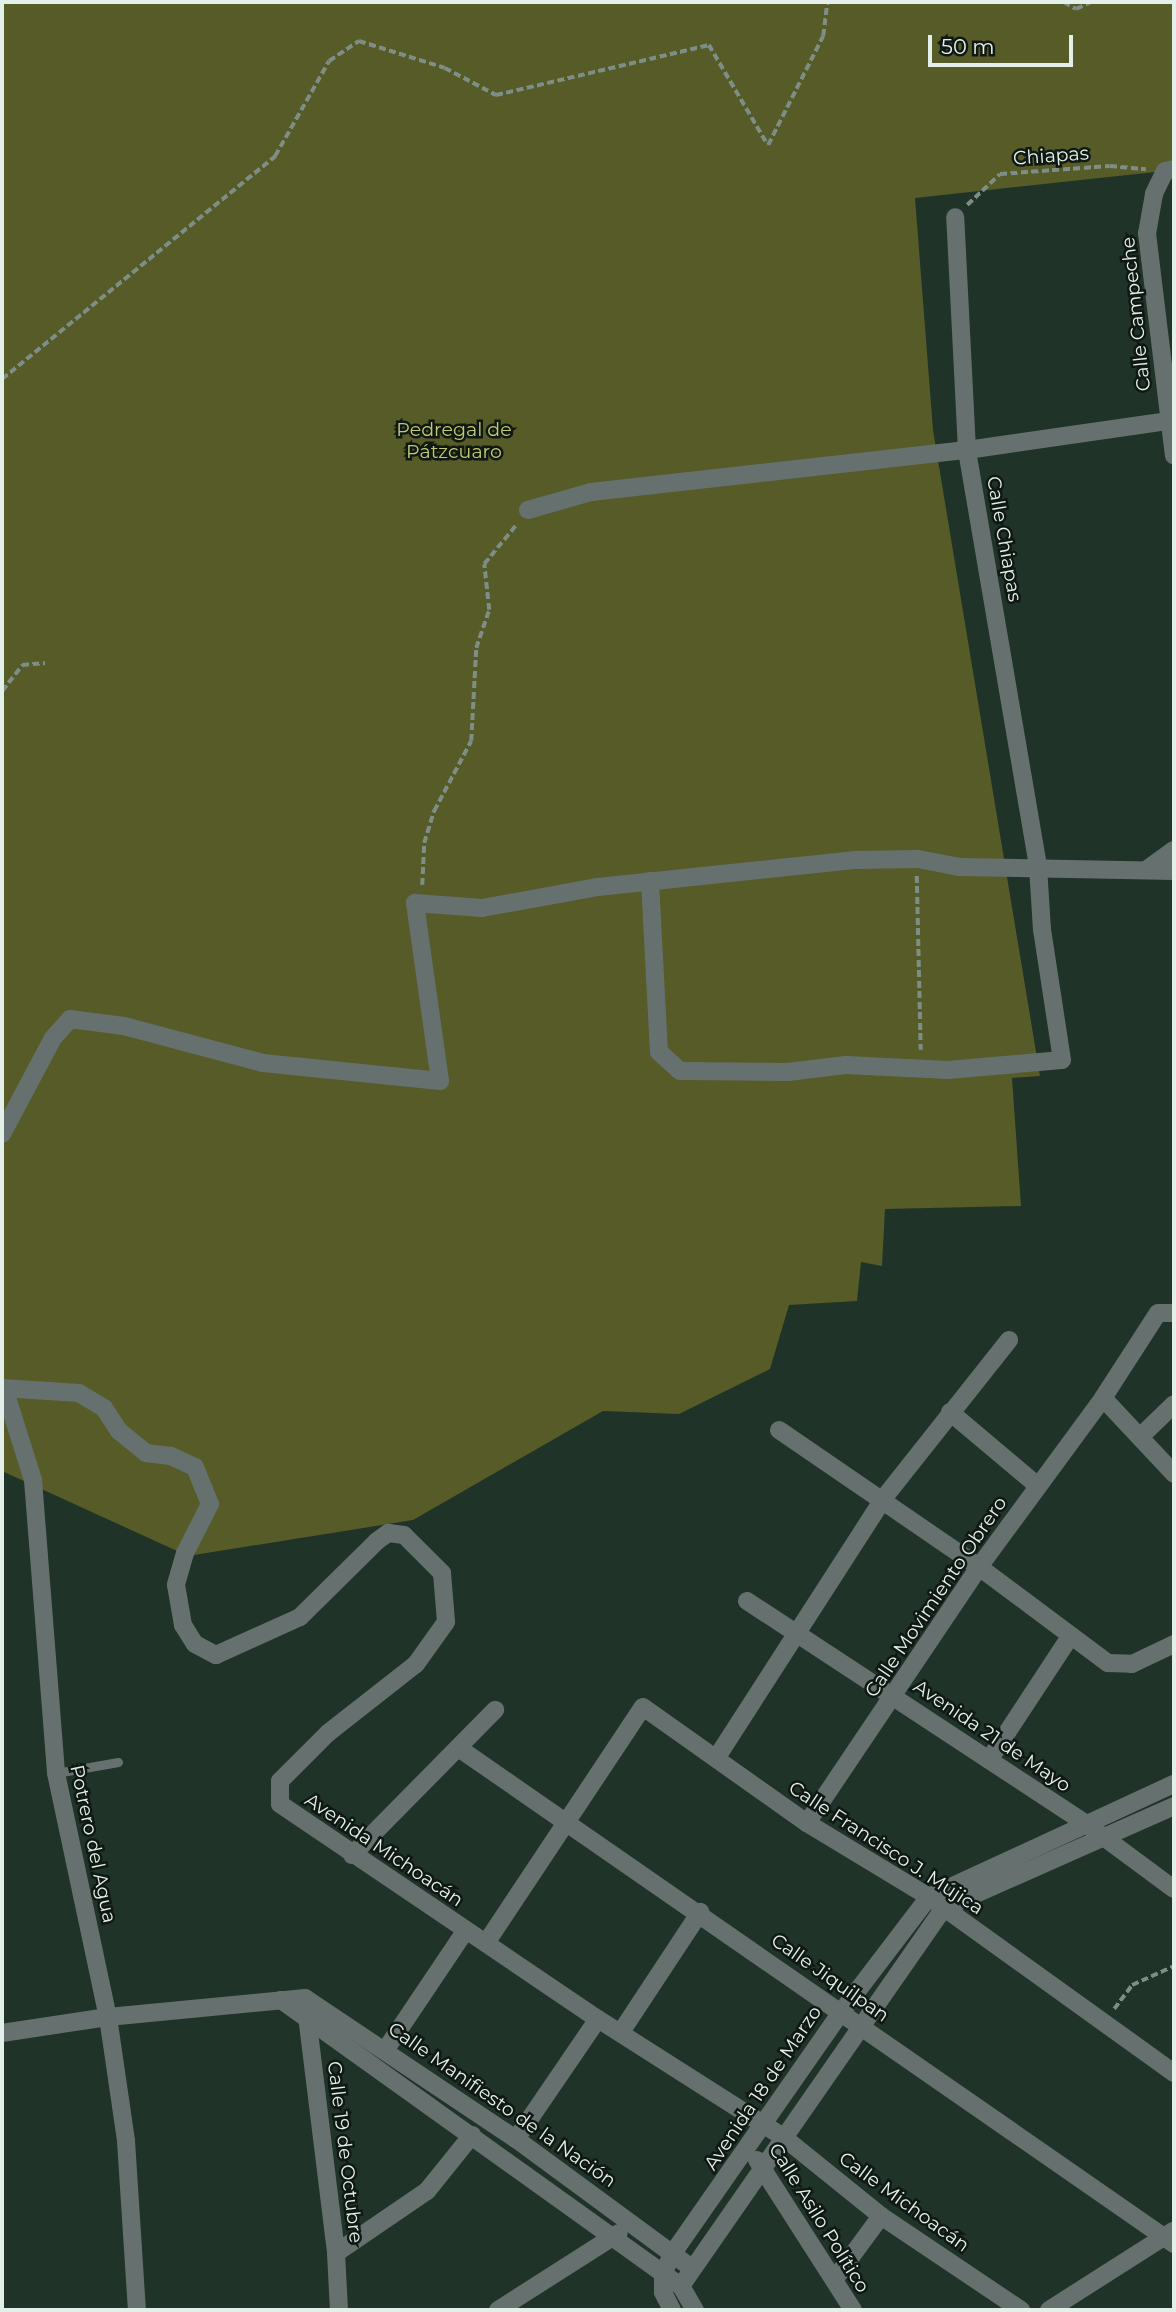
<!DOCTYPE html>
<html>
<head>
<meta charset="utf-8">
<style>
	body { margin:0 }
	#map { position:relative; width:1176px; height:2312px; overflow:hidden; background:#203329; font-family:Montserrat,sans-serif }
	div>[style] { position:absolute }
	[style*='--x'] { left:calc(var(--x)*1px); top:calc(var(--y)*1px); width:calc(var(--w)*1px); rotate:calc(var(--a)*1deg) }
	.green>* { inset:0; background:#565b27 }
	.path>* { height:3.5px; margin-top:-1.75px; transform-origin:0; background:repeating-linear-gradient(90deg,#7e8e86 0 7px,transparent 0 10.5px) }
	.service>* { height:9px; margin:-4.5px; padding:0 4.5px; transform-origin:4.5px; border-radius:4.5px; background:#66716f }
	.minor>* { height:18px; margin:-9px; padding:0 9px; transform-origin:9px; border-radius:9px; background:#66716f }
	span { translate:-50% -50%; white-space:nowrap; text-align:center; line-height:1.15; -webkit-text-stroke:5px #101814; paint-order:stroke }
	.street-label { font-size:19px; color:#e3efe9 }
	.park-label { font-size:19px; color:#c1c972 }
	.frame { position:absolute; inset:0; border:4px solid #e3efe9; pointer-events:none }
	.scale { position:absolute; left:928px; top:35px; width:145px; height:32px; box-sizing:border-box; border:4px solid #e3efe9; border-top:0; padding-left:9px; font-size:21px; line-height:24px; white-space:nowrap; color:#e3efe9; -webkit-text-stroke:5px #101814; paint-order:stroke }
</style>
</head>
<body>
<div id="map">
	<div class="green">
		<i style="clip-path:polygon(2px 2px,1174px 2px,1174px 170px,915px 198px,933px 430px,1040px 1076px,1012px 1078px,1021px 1206px,885px 1209px,882px 1266px,861px 1262px,857px 1301px,789px 1305px,770px 1369px,679px 1414px,603px 1411px,413px 1520px,188px 1556px,2px 1471px)"></i>
	</div>
	<div class="path">
		<i style="--x:1064;--y:2;--w:14;--a:30"></i>
		<i style="--x:1076;--y:9;--w:17;--a:-25"></i>
		<i style="--x:967;--y:205;--w:45;--a:-43.2"></i>
		<i style="--x:1000;--y:174;--w:110;--a:-4.2"></i>
		<i style="--x:1110;--y:166;--w:36;--a:5"></i>
		<i style="--x:2;--y:379;--w:353;--a:-39.2"></i>
		<i style="--x:275;--y:156;--w:109;--a:-60.4"></i>
		<i style="--x:329;--y:61;--w:36;--a:-34"></i>
		<i style="--x:359;--y:41;--w:90;--a:17.4"></i>
		<i style="--x:445;--y:68;--w:58;--a:27.9"></i>
		<i style="--x:496;--y:95;--w:219;--a:-13.2"></i>
		<i style="--x:709;--y:45;--w:116;--a:59.5"></i>
		<i style="--x:768;--y:145;--w:122;--a:-63.2"></i>
		<i style="--x:823;--y:36;--w:34;--a:-83"></i>
		<i style="--x:2;--y:691;--w:33;--a:-52"></i>
		<i style="--x:22;--y:665;--w:23;--a:-5"></i>
		<i style="--x:917;--y:876;--w:174;--a:88.7"></i>
		<i style="--x:422;--y:885;--w:42;--a:-87.3"></i>
		<i style="--x:424;--y:843;--w:34;--a:-73"></i>
		<i style="--x:434;--y:811;--w:79;--a:-62.1"></i>
		<i style="--x:471;--y:741;--w:93;--a:-86.9"></i>
		<i style="--x:476;--y:648;--w:40;--a:-71.1"></i>
		<i style="--x:489;--y:610;--w:46;--a:-96.2"></i>
		<i style="--x:484;--y:564;--w:52;--a:-50.5"></i>
		<i style="--x:1114;--y:2009;--w:30;--a:-53"></i>
		<i style="--x:1132;--y:1985;--w:46;--a:-24.3"></i>
	</div>
	<div class="service">
		<i style="--x:56;--y:1773;--w:63;--a:-10.1"></i>
	</div>
	<div class="minor">
		<i style="--x:1174;--y:169;--w:9;--a:167"></i>
		<i style="--x:1165;--y:171;--w:25;--a:116"></i>
		<i style="--x:1154;--y:194;--w:40;--a:100"></i>
		<i style="--x:1147;--y:233;--w:224;--a:83.1"></i>
		<i style="--x:528;--y:510;--w:66;--a:-15.9"></i>
		<i style="--x:591;--y:492;--w:378;--a:-6.4"></i>
		<i style="--x:967;--y:450;--w:209;--a:-8.2"></i>
		<i style="--x:1146;--y:870;--w:34;--a:-36"></i>
		<i style="--x:650;--y:881;--w:171;--a:87"></i>
		<i style="--x:659;--y:1052;--w:28;--a:42"></i>
		<i style="--x:680;--y:1071;--w:108;--a:0.5"></i>
		<i style="--x:788;--y:1072;--w:58;--a:-6.9"></i>
		<i style="--x:846;--y:1065;--w:102;--a:2.8"></i>
		<i style="--x:948;--y:1070;--w:114;--a:-5"></i>
		<i style="--x:1062;--y:1060;--w:132;--a:-98.7"></i>
		<i style="--x:1042;--y:930;--w:64;--a:-93.6"></i>
		<i style="--x:1038;--y:866;--w:422;--a:-99.7"></i>
		<i style="--x:967;--y:450;--w:233;--a:-92.9"></i>
		<i style="--x:2;--y:1134;--w:109;--a:-62"></i>
		<i style="--x:53;--y:1038;--w:25;--a:-48"></i>
		<i style="--x:70;--y:1019;--w:54;--a:7.4"></i>
		<i style="--x:124;--y:1026;--w:144;--a:14.9"></i>
		<i style="--x:263;--y:1063;--w:178;--a:5.8"></i>
		<i style="--x:440;--y:1081;--w:180;--a:-98"></i>
		<i style="--x:415;--y:903;--w:67;--a:4.3"></i>
		<i style="--x:482;--y:908;--w:118;--a:-10.3"></i>
		<i style="--x:598;--y:887;--w:257;--a:-6"></i>
		<i style="--x:854;--y:860;--w:64;--a:-0.9"></i>
		<i style="--x:918;--y:859;--w:43;--a:10.8"></i>
		<i style="--x:960;--y:867;--w:214;--a:1.1"></i>
		<i style="--x:2;--y:1388;--w:77;--a:3.7"></i>
		<i style="--x:79;--y:1393;--w:29;--a:31"></i>
		<i style="--x:104;--y:1408;--w:27;--a:57"></i>
		<i style="--x:119;--y:1431;--w:35;--a:39"></i>
		<i style="--x:146;--y:1453;--w:25;--a:7"></i>
		<i style="--x:171;--y:1456;--w:26;--a:25"></i>
		<i style="--x:195;--y:1467;--w:40;--a:68"></i>
		<i style="--x:210;--y:1504;--w:55;--a:117"></i>
		<i style="--x:185;--y:1553;--w:33;--a:106"></i>
		<i style="--x:176;--y:1585;--w:41;--a:80.1"></i>
		<i style="--x:183;--y:1625;--w:22;--a:58"></i>
		<i style="--x:195;--y:1644;--w:24;--a:28"></i>
		<i style="--x:216;--y:1655;--w:92;--a:-24.3"></i>
		<i style="--x:300;--y:1617;--w:108;--a:-44.6"></i>
		<i style="--x:377;--y:1541;--w:14;--a:-36"></i>
		<i style="--x:388;--y:1533;--w:16;--a:7"></i>
		<i style="--x:404;--y:1535;--w:54;--a:45"></i>
		<i style="--x:442;--y:1573;--w:49;--a:85.3"></i>
		<i style="--x:446;--y:1622;--w:52;--a:125.5"></i>
		<i style="--x:416;--y:1664;--w:112;--a:141.9"></i>
		<i style="--x:328;--y:1733;--w:68;--a:135"></i>
		<i style="--x:280;--y:1781;--w:23;--a:90"></i>
		<i style="--x:280;--y:1804;--w:384;--a:34.1"></i>
		<i style="--x:598;--y:2019;--w:218;--a:32.5"></i>
		<i style="--x:782;--y:2136;--w:127;--a:38.9"></i>
		<i style="--x:881;--y:2216;--w:169;--a:33.9"></i>
		<i style="--x:4;--y:1388;--w:96;--a:72.5"></i>
		<i style="--x:33;--y:1480;--w:294;--a:85.5"></i>
		<i style="--x:56;--y:1773;--w:249;--a:78"></i>
		<i style="--x:108;--y:2017;--w:125;--a:81.7"></i>
		<i style="--x:126;--y:2141;--w:169;--a:86.3"></i>
		<i style="--x:1103;--y:1398;--w:104;--a:46.9"></i>
		<i style="--x:950;--y:1412;--w:115;--a:40.1"></i>
		<i style="--x:779;--y:1430;--w:242;--a:34.4"></i>
		<i style="--x:979;--y:1567;--w:161;--a:36.7"></i>
		<i style="--x:1108;--y:1663;--w:24;--a:2"></i>
		<i style="--x:1132;--y:1664;--w:47;--a:-25.5"></i>
		<i style="--x:1140;--y:1437;--w:47;--a:-44.1"></i>
		<i style="--x:747;--y:1601;--w:406;--a:33.3"></i>
		<i style="--x:1086;--y:1824;--w:109;--a:36.5"></i>
		<i style="--x:460;--y:1749;--w:869;--a:34.73"></i>
		<i style="--x:717;--y:1757;--w:307;--a:-57.2"></i>
		<i style="--x:883;--y:1499;--w:203;--a:-51.6"></i>
		<i style="--x:989;--y:1760;--w:146;--a:-56.7"></i>
		<i style="--x:807;--y:1823;--w:308;--a:-56.1"></i>
		<i style="--x:979;--y:1567;--w:210;--a:-53.7"></i>
		<i style="--x:1103;--y:1398;--w:101;--a:-57.1"></i>
		<i style="--x:1158;--y:1313;--w:16;--a:0"></i>
		<i style="--x:352;--y:1855;--w:204;--a:-45.4"></i>
		<i style="--x:486;--y:1943;--w:283;--a:-56.4"></i>
		<i style="--x:643;--y:1707;--w:201;--a:35.3"></i>
		<i style="--x:807;--y:1823;--w:143;--a:31.2"></i>
		<i style="--x:929;--y:1897;--w:302;--a:35.7"></i>
		<i style="--x:281;--y:2000;--w:492;--a:35.6"></i>
		<i style="--x:681;--y:2286;--w:28;--a:60"></i>
		<i style="--x:307;--y:2016;--w:239;--a:83"></i>
		<i style="--x:336;--y:2253;--w:57;--a:87"></i>
		<i style="--x:621;--y:2032;--w:144;--a:-56.6"></i>
		<i style="--x:2;--y:2033;--w:107;--a:-8.6"></i>
		<i style="--x:108;--y:2017;--w:198;--a:-5.5"></i>
		<i style="--x:305;--y:1998;--w:254;--a:33.8"></i>
		<i style="--x:516;--y:2139;--w:216;--a:36.3"></i>
		<i style="--x:386;--y:2049;--w:143;--a:-56.1"></i>
		<i style="--x:516;--y:2139;--w:145;--a:-55.7"></i>
		<i style="--x:757;--y:2160;--w:178;--a:57.4"></i>
		<i style="--x:336;--y:2253;--w:110;--a:-34.3"></i>
		<i style="--x:427;--y:2191;--w:72;--a:-51.2"></i>
		<i style="--x:834;--y:2280;--w:79;--a:-53.7"></i>
		<i style="--x:681;--y:2286;--w:460;--a:-55.2"></i>
		<i style="--x:944;--y:1908;--w:252;--a:-23.9"></i>
		<i style="--x:498;--y:2310;--w:143;--a:-32.5"></i>
		<i style="--x:672;--y:2310;--w:20;--a:-117"></i>
		<i style="--x:663;--y:2292;--w:19;--a:-90"></i>
		<i style="--x:663;--y:2273;--w:22;--a:-63"></i>
		<i style="--x:673;--y:2253;--w:295;--a:-55.1"></i>
		<i style="--x:842;--y:2011;--w:143;--a:-52.7"></i>
		<i style="--x:929;--y:1897;--w:270;--a:-24.8"></i>
		<i style="--x:1049;--y:2310;--w:147;--a:-32.5"></i>
	</div>
	<div class="street-label">
		<span style="left:1051px;top:156px;rotate:-4deg">Chiapas</span>
		<span style="left:1136px;top:314px;rotate:-96deg">Calle Campeche</span>
		<span style="left:1004px;top:539px;rotate:80deg">Calle Chiapas</span>
		<span style="left:936px;top:1597px;rotate:-56deg">Calle Movimiento Obrero</span>
		<span style="left:992px;top:1736px;rotate:34deg">Avenida 21 de Mayo</span>
		<span style="left:93px;top:1844px;rotate:78deg">Potrero del Agua</span>
		<span style="left:886px;top:1848px;rotate:33deg">Calle Francisco J. Mújica</span>
		<span style="left:384px;top:1850px;rotate:34deg">Avenida Michoacán</span>
		<span style="left:830px;top:1978px;rotate:35deg">Calle Jiquilpan</span>
		<span style="left:763px;top:2088px;rotate:-56deg">Avenida 18 de Marzo</span>
		<span style="left:502px;top:2105px;rotate:35deg">Calle Manifiesto de la Nación</span>
		<span style="left:345px;top:2152px;rotate:83deg">Calle 19 de Octubre</span>
		<span style="left:904px;top:2202px;rotate:36deg">Calle Michoacán</span>
		<span style="left:819px;top:2218px;rotate:58deg">Calle Asilo Político</span>
	</div>
	<div class="park-label">
		<span style="left:454px;top:441px">Pedregal de<br>Pátzcuaro</span>
	</div>
	<div class="frame"></div>
	<div class="scale">50 m</div>
</div>
</body>
</html>
